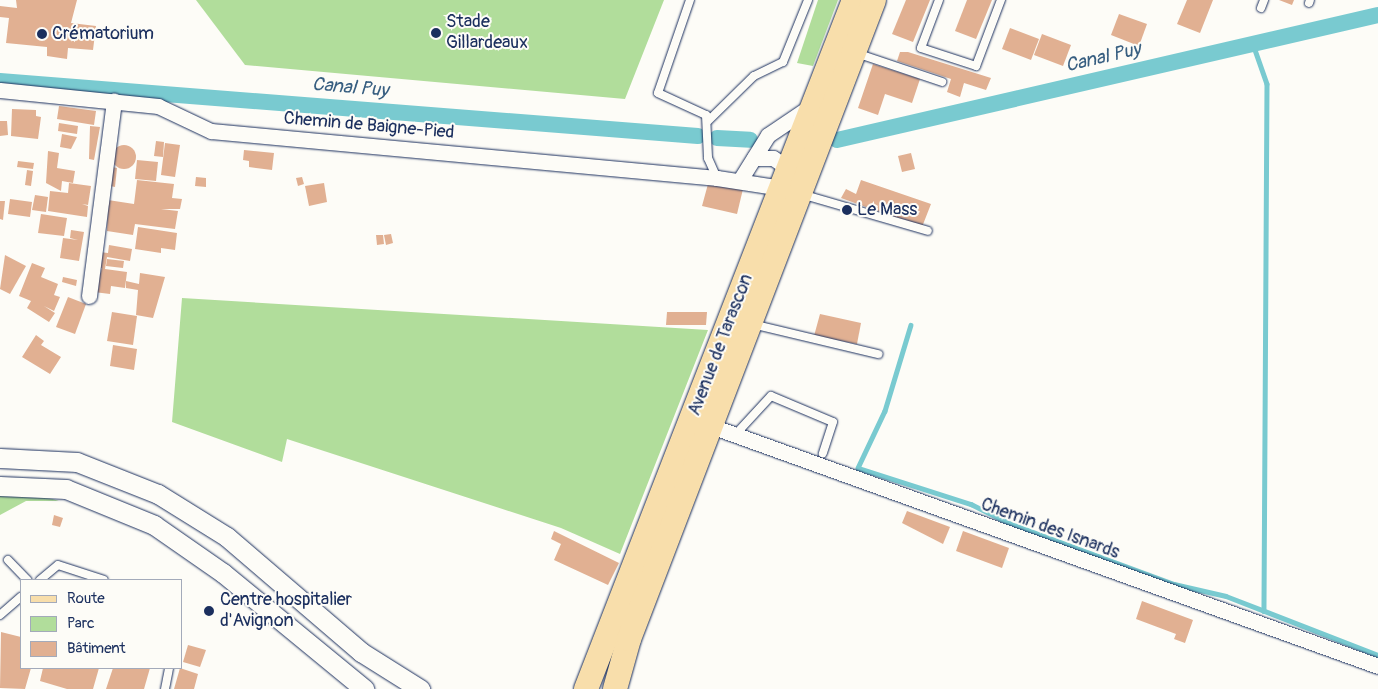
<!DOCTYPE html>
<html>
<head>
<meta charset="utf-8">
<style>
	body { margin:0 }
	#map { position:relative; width:1378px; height:689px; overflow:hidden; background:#fdfcf7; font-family:Pangolin,sans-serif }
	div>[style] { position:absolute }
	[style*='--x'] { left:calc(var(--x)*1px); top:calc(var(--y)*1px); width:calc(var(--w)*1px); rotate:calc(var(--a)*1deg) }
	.green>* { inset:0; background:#b1dd9b }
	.stream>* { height:4.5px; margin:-2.25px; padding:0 2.25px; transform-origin:2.25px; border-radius:2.25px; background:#79cad0 }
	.canal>* { height:16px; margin:-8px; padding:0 8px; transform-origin:8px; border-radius:8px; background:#79cad0 }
	.building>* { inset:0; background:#e1b092 }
	.round { border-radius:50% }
	.roads { filter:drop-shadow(0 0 1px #1b2f5e) drop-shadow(0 0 1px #1b2f5e) }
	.service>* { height:8px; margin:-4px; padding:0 4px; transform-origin:4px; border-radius:4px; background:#fdfcf7 }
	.minor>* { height:15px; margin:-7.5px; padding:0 7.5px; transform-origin:7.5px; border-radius:7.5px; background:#fdfcf7 }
	.tertiary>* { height:19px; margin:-9.5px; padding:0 9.5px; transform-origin:9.5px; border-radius:9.5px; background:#fdfcf7 }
	.primary>* { height:24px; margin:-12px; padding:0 12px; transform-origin:12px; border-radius:12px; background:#f8deab }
	.dots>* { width:14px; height:14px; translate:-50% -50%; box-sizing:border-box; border:2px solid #fdfcf7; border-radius:50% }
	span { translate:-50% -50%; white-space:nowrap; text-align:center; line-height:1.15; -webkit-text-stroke:4px #fdfcf7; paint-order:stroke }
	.poi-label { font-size:18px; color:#1b2f5e }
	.left { translate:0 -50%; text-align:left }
	.street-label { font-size:18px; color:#1b2f5e }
	.water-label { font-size:19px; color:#375e80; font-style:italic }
	.legend { position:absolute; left:20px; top:579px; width:162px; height:90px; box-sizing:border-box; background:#fdfcf7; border:1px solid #a3aaba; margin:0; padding:6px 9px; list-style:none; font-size:15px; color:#1b2f5e }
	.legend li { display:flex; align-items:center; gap:10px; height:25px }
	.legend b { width:25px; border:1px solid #a3aaba }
</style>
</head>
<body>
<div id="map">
	<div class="green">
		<i style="clip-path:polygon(196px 0,664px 0,625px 99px,245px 65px)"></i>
		<i style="clip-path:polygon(818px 0,838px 0,813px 66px,797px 63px)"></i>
		<i style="clip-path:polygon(182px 298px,708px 330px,620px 554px,561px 528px,287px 439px,282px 462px,172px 422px)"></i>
		<i style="clip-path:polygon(0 494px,46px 497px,59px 501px,26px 501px,0 515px)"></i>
	</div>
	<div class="stream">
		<i style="--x:1253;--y:44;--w:42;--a:70.7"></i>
		<i style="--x:1267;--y:84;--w:527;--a:90.33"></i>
		<i style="--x:911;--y:325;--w:90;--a:106.8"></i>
		<i style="--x:885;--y:411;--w:63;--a:115.3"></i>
		<i style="--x:858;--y:468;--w:119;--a:17.7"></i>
		<i style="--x:971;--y:504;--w:45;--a:26.6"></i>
		<i style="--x:1011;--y:524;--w:174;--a:20.2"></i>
		<i style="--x:1174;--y:584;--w:53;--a:13"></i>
		<i style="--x:1226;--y:596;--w:163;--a:21.2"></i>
	</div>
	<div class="canal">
		<i style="--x:0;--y:81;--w:700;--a:4.51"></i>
		<i style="--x:717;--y:138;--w:33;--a:3"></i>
		<i style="--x:837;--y:140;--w:555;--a:-13.01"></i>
	</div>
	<div class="building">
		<i style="clip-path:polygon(16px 0,77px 0,71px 23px,96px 26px,93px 50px,68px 48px,67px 59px,47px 56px,47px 47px,6px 43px,9px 18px,0 17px,0 6px,17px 8px)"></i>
		<i style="clip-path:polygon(906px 0,930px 0,913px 42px,892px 34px)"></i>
		<i style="clip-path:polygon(967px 0,992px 0,976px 39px,955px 31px)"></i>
		<i style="clip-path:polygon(1187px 0,1213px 0,1200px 33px,1177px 24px)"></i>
		<i style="clip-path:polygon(1279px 0,1294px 0,1292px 5px)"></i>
		<i style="clip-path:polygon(1119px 14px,1147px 24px,1139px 46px,1111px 35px)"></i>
		<i style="clip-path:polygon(1010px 28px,1039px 39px,1031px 60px,1002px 49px)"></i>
		<i style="clip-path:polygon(1042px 34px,1071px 45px,1063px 66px,1034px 55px)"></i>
		<i style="clip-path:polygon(900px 52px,908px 52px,991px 78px,986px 90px,964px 83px,960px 97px,947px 92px,951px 79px,897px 61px)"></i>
		<i style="clip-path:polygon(873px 64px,920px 79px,912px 103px,885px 94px,878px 115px,858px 108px)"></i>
		<i style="clip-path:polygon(59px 106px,96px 111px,94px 125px,57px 119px)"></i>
		<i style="clip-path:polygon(12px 109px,36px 110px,36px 116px,41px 117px,38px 139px,11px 136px)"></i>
		<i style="clip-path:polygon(0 121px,7px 121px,8px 135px,0 136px)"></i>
		<i style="clip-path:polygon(59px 123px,78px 126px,77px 134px,58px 131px)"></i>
		<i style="clip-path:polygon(90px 126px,100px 127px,94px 160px,89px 159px)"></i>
		<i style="clip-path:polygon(62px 134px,77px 137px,71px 149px,60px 147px)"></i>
		<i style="clip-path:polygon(156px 141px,164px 142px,163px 157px,154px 156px)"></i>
		<i style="clip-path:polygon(165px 143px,180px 145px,175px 177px,161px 175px)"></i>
		<i class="round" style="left:112px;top:145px;width:24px;height:24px"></i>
		<i style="clip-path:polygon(244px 150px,274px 153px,272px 170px,249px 167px,249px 161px,243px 160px)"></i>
		<i style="clip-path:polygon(48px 151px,59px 153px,57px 168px,75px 171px,73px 183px,62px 181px,61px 191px,46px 183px)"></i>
		<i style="clip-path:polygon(911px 153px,915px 169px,902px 172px,898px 156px)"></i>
		<i style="clip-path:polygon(137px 160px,158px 162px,156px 181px,135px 179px)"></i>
		<i style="clip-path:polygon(18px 161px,34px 163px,33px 169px,17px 167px)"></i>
		<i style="clip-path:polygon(112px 167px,117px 168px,115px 187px,110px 186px)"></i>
		<i style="clip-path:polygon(27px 170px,33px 171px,31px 186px,25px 185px)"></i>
		<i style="clip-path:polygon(196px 177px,206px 178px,206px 187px,195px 186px)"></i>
		<i style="clip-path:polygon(302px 177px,304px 184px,298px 186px,296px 178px)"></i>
		<i style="clip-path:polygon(137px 180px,174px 184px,172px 198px,182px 199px,180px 209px,161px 209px,178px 211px,175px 229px,135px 224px,133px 235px,107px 231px,108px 200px,134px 204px)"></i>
		<i style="clip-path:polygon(861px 180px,931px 204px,922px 227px,841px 198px,846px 189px,856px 194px)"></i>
		<i style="clip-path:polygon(69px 183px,91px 186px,88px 205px,82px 204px,88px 206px,87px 217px,48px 211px,50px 191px,68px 193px)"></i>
		<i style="clip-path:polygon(324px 183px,327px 202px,309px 206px,305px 186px)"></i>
		<i style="clip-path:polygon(708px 184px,743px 189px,737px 214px,702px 206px)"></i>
		<i style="clip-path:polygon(35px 195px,48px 197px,46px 212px,32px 210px)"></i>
		<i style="clip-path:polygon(10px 199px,32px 202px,30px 217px,8px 214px)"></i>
		<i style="clip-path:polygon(0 201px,5px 201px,3px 220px,0 219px)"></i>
		<i style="clip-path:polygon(41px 214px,67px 218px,64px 236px,38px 233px)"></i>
		<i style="clip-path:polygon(138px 227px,177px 233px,175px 250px,161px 248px,161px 253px,135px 249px)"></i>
		<i style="clip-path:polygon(71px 230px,84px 232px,79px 261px,60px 258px,63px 238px,78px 240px,70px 238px)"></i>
		<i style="clip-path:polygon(391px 234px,393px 243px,386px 245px,384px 235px)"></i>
		<i style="clip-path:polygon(376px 235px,383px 235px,384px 244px,377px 245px)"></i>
		<i style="clip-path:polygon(109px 245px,132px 249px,130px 261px,107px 257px,105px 269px,127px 272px,125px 288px,111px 286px,110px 294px,94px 292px,102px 268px,97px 268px,99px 252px,108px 253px)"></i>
		<i style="clip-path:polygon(5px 255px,26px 266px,10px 294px,0 289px)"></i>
		<i style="clip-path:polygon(107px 259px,124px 261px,123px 268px,106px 266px)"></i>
		<i style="clip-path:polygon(32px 263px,45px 268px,41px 277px,58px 284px,54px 295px,60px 297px,54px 311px,44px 306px,55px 313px,49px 322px,27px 308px,31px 301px,19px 296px)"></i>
		<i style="clip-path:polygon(140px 273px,165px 277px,153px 318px,136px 315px,138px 290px,126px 288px,126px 281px,139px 284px)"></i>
		<i style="clip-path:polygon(63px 277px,77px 280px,76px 286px,62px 282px)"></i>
		<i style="clip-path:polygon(68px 297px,86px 304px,75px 334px,56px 327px)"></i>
		<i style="clip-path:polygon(112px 312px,137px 316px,133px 345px,107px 341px)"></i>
		<i style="clip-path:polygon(667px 312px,707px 312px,706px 325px,666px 325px)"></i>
		<i style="clip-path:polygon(820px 314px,861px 323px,857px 344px,814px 336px)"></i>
		<i style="clip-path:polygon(36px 335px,44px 341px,41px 345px,61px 357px,50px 374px,22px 357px)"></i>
		<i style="clip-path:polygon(113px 345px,137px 349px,134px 370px,110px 366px)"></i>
		<i style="clip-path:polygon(907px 511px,950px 527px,943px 544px,902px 523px)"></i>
		<i style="clip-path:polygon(54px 515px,63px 518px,60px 527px,52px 525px)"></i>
		<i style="clip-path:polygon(554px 531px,619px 563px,608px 585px,554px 560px,561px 544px,551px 539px)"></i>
		<i style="clip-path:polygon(963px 531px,1009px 548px,1002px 568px,956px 551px)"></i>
		<i style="clip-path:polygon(1142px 601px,1193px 620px,1185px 643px,1174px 639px,1176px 634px,1136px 619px)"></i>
		<i style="clip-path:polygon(1px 632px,21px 637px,21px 668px,31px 668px,25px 689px,0 688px)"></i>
		<i style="clip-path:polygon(188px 645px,206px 650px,200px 667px,183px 662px)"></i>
		<i style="clip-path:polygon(43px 668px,99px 668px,93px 689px,67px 689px,40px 681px)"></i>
		<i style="clip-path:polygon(113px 668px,150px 668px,144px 689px,106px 689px)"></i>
		<i style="clip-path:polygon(180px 668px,198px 674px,194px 689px,174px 689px)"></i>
	</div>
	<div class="roads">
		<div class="service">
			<i style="--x:690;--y:0;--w:98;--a:109"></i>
			<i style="--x:658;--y:93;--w:53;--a:24.6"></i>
			<i style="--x:706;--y:115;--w:43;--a:87.3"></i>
			<i style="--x:708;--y:158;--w:22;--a:66"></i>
			<i style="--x:939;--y:0;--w:51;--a:110.6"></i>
			<i style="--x:921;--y:48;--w:58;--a:18.1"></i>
			<i style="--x:976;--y:66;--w:71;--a:-69.3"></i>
			<i style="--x:1309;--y:3;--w:3;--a:-72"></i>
			<i style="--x:1261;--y:8;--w:9;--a:-69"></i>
			<i style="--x:856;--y:53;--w:91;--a:18.6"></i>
			<i style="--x:708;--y:121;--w:64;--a:-44.4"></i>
			<i style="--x:754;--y:76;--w:32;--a:-26"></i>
			<i style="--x:783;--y:62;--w:67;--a:-68"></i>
			<i style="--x:801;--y:194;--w:132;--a:16.2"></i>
			<i style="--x:752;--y:324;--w:130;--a:13.4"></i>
			<i style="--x:735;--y:435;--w:53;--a:-47.3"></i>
			<i style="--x:771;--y:396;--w:67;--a:22.8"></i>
			<i style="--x:833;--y:422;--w:33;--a:108"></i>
			<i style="--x:8;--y:560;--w:28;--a:46"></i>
			<i style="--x:40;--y:580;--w:23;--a:-40"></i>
			<i style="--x:58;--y:565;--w:48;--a:18.1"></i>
			<i style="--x:0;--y:615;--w:28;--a:-41"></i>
			<i style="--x:165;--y:689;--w:21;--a:-79"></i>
		</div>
		<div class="minor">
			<i style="--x:0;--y:90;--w:159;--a:5.8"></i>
			<i style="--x:158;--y:106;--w:59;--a:25.3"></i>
			<i style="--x:211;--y:131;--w:508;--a:5.31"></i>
			<i style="--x:717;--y:178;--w:72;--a:8.8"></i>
			<i style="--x:754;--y:158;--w:19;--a:0"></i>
			<i style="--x:773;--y:158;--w:27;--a:34"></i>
			<i style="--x:740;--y:180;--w:53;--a:-58.1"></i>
			<i style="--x:768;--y:135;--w:52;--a:-34"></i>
			<i style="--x:89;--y:296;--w:197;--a:-82.7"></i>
			<i style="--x:711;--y:426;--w:709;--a:19.79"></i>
		</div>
		<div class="tertiary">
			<i style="--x:0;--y:458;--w:77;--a:3"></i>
			<i style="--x:77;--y:462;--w:87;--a:21.6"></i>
			<i style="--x:158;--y:494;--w:81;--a:31.9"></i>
			<i style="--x:227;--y:537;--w:177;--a:40.6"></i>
			<i style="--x:361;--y:652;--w:70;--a:32.1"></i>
			<i style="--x:0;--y:486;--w:66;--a:2.6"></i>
			<i style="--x:66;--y:489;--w:95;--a:22.2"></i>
			<i style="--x:154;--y:525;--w:84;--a:34.8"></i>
			<i style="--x:223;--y:573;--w:183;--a:39.4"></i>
		</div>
		<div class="primary">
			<i style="--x:586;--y:689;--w:739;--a:-68.75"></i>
			<i style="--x:615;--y:689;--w:52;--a:-74.4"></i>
			<i style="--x:629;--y:639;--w:684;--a:-69.02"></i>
		</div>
	</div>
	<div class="dots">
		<i style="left:436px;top:33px;background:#1b2f5e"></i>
		<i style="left:42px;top:34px;background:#1b2f5e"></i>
		<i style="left:847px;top:210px;background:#1b2f5e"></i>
		<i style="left:209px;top:611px;background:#1b2f5e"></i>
	</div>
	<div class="poi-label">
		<span class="left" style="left:446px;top:33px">Stade<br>Gillardeaux</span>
		<span class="left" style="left:52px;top:34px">Crématorium</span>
		<span class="left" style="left:857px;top:210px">Le Mass</span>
		<span class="left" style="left:220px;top:611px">Centre hospitalier<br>d'Avignon</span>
	</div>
	<div class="street-label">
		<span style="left:369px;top:126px;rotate:5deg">Chemin de Baigne-Pied</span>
		<span style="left:721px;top:345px;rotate:-69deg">Avenue de Tarascon</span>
		<span style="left:1050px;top:529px;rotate:20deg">Chemin des Isnards</span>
	</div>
	<div class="water-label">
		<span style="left:1103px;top:58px;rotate:-13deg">Canal Puy</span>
		<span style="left:350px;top:88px;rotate:5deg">Canal Puy</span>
	</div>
	<ul class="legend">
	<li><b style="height:6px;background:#f8deab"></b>Route</li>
	<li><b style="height:14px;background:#b1dd9b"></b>Parc</li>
	<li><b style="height:14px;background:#e1b092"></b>Bâtiment</li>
	</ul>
</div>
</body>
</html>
